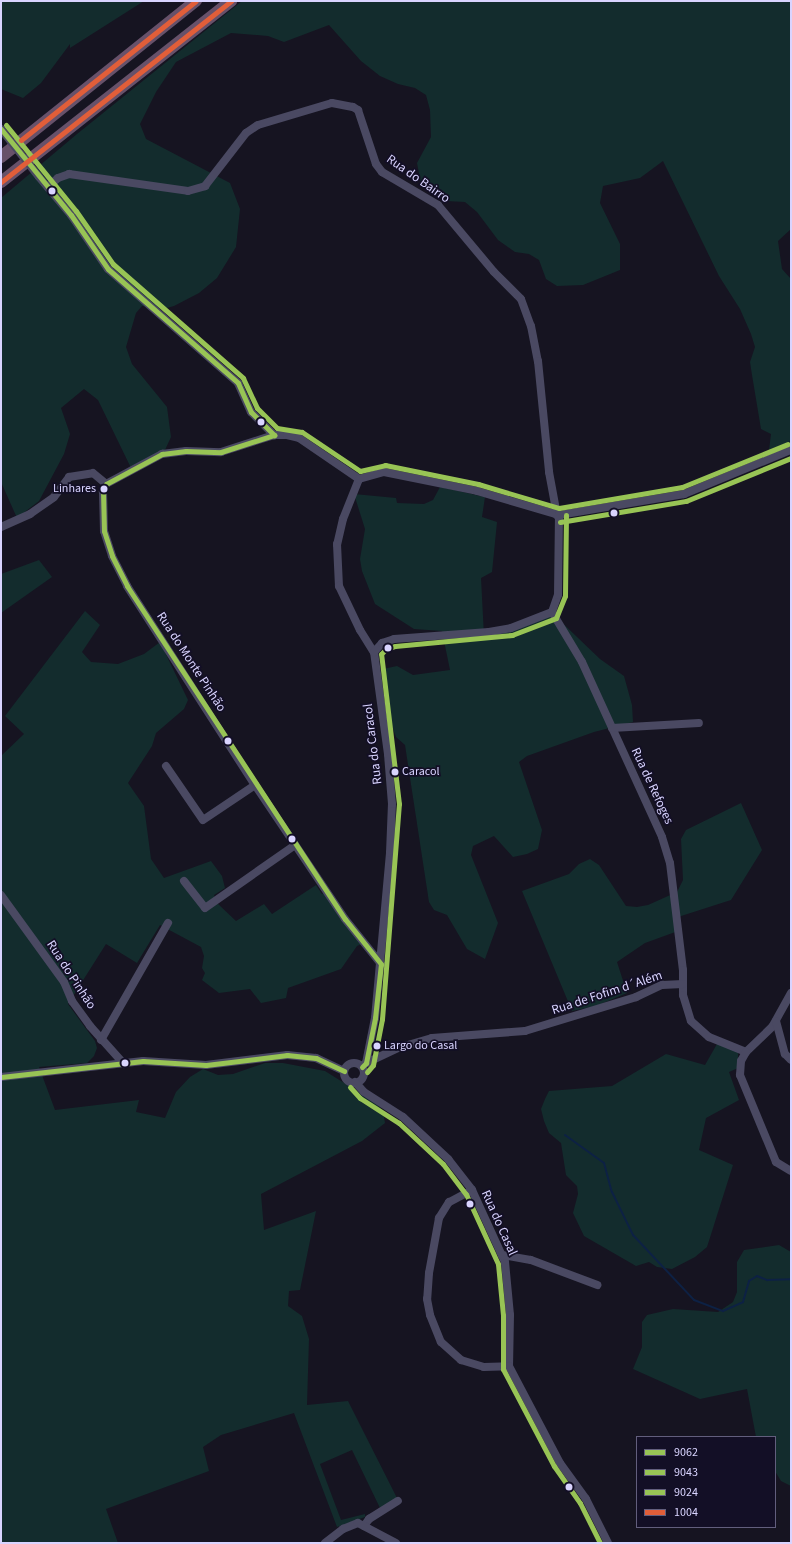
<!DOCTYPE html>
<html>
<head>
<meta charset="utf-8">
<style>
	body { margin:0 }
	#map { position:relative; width:792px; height:1544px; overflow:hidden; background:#161421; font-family:"Source Sans 3",sans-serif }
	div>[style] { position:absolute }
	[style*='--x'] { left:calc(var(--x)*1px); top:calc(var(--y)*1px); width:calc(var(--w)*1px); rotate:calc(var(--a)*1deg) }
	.green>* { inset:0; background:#132c2d }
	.stream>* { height:2px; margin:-1px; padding:0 1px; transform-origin:1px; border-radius:1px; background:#0d2144 }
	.minor>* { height:8px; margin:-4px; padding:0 4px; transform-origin:4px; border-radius:4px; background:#4a4962 }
	.minor>.ring { margin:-4px; padding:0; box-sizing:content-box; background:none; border:8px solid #4a4962; border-radius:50% }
	.highway>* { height:12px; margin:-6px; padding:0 6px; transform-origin:6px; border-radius:6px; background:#67516a }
	.minor-bridge>* { height:8px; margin:-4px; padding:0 4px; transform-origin:4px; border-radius:4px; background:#4a4962 }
	.bus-1>* { height:5px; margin:-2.5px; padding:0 2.5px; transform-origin:2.5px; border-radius:2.5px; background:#98c455 }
	.bus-2>* { height:5px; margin:-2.5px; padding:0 2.5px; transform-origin:2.5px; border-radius:2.5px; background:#98c455 }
	.bus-3>* { height:5px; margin:-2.5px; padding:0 2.5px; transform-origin:2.5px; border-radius:2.5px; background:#98c455 }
	.bus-4>* { height:5px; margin:-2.5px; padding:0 2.5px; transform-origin:2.5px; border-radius:2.5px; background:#e15e39 }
	.dots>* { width:11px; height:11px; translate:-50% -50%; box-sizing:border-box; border:2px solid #130f26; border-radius:50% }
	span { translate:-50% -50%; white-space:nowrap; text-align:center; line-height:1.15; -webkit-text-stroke:3.5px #130f26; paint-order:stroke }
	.bus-label { font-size:12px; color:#d9d4ff }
	.right { translate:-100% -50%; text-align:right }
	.left { translate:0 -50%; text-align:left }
	.street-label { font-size:13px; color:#d9d4ff }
	.frame { position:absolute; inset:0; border:2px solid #d9d4ff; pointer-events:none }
	.legend { position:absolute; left:636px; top:1436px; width:140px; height:92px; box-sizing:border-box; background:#130f26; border:1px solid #625e7d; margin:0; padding:5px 7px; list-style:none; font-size:12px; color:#d9d4ff }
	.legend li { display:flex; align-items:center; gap:8px; height:20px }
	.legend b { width:20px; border:1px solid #625e7d }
</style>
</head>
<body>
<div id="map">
	<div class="green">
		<i style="clip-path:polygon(1px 1px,144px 1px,70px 48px,70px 44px,41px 83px,23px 98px,1px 89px)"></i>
		<i style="clip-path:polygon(242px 1px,791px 1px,791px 229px,778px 241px,782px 269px,791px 279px,791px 441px,769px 450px,771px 434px,761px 429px,752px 375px,750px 362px,755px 347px,751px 334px,740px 309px,719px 276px,663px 161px,640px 178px,603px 186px,600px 203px,620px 244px,620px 270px,583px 285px,557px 286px,546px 279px,539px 260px,529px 254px,515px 252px,498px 240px,477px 212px,465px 202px,446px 201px,432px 194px,421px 184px,417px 163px,431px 137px,430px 110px,426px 95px,415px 88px,398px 84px,380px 76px,361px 61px,329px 25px,284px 42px,268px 36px,231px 33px,176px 62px,156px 92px,140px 124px,146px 139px,230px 183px,240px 209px,236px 247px,217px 278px,199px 293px,174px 306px,163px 309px,142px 306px,136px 313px,126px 347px,132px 364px,167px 407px,171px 437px,165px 450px,132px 470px,98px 400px,84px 389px,61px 408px,70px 434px,64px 454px,39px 501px,17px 518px,1px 482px,1px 198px,77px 134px)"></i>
		<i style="clip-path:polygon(440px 487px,485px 497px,482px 517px,497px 522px,492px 572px,481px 578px,484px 636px,552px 613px,600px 659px,624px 676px,632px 705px,633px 722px,594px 732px,527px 756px,519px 762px,542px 830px,538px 849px,527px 854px,513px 857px,494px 836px,473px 846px,471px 855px,498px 923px,485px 959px,467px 949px,447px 915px,434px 910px,429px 902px,405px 745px,396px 737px,386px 710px,383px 669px,397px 666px,413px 675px,450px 670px,442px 631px,414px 629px,375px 604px,362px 571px,360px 559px,365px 529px,354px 494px,396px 498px,397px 503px,424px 504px,433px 500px)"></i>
		<i style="clip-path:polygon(39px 560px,52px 577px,1px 613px,1px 574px)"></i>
		<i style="clip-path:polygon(85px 611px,100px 625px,82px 652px,91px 662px,118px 664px,144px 654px,160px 642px,188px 700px,184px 709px,156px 733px,152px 746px,128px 783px,144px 806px,151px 859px,164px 878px,211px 861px,222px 876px,225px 888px,214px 895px,216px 902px,236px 921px,264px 904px,272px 914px,316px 885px,322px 894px,326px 892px,364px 943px,357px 946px,341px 969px,288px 988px,286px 998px,261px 1003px,250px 989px,219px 993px,202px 980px,205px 973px,202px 968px,204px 956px,201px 947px,160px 925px,137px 963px,106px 944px,68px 1004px,95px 1041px,97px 1048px,94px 1056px,87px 1063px,39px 1067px,55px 1110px,139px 1100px,136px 1112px,165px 1118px,176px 1092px,190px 1077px,203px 1069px,218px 1075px,233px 1074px,265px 1063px,283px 1063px,325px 1071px,376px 1103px,383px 1111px,385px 1123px,362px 1141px,261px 1194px,264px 1230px,316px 1211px,300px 1290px,289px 1291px,288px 1306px,302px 1316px,309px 1339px,307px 1405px,348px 1401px,397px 1498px,380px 1508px,352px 1450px,320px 1464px,341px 1520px,365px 1514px,365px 1517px,337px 1527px,294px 1413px,221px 1435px,203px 1447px,209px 1471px,106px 1509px,118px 1543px,1px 1543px,1px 756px,24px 734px,5px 716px)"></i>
		<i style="clip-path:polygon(741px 803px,762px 850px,731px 900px,678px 917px,678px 931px,645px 943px,617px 962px,627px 993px,596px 1006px,572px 1011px,522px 891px,569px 874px,579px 864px,590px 859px,599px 865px,626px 906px,637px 907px,648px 905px,677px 892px,683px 880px,681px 839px,686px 830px)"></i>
		<i style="clip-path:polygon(717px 1044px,738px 1052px,738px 1068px,729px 1072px,739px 1100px,706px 1118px,699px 1150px,733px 1165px,707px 1247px,695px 1257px,672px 1269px,657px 1267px,649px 1262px,636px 1266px,584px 1236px,573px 1213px,578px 1194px,577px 1186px,566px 1175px,561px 1143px,549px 1133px,544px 1121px,541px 1109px,545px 1099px,549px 1091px,612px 1086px,666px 1054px,705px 1065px)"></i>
		<i style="clip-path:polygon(779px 1245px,791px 1252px,791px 1486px,781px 1481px,775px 1471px,775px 1437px,756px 1437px,747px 1389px,700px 1399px,633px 1369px,642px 1347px,642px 1322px,647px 1315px,673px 1309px,718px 1312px,733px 1302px,737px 1292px,737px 1262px,744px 1250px)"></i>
	</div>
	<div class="stream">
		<i style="--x:565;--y:1135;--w:48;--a:35.7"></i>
		<i style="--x:604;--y:1163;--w:30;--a:75"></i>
		<i style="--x:612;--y:1192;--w:48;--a:64"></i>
		<i style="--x:633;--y:1235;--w:89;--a:46.8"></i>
		<i style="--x:694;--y:1300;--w:31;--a:21"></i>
		<i style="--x:723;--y:1311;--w:22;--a:-24"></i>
		<i style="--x:743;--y:1302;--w:22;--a:-74"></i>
		<i style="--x:749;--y:1281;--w:9;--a:-32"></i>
		<i style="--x:757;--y:1276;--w:11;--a:22"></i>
		<i style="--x:767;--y:1280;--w:24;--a:-2"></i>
	</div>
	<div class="minor">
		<i style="--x:39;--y:177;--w:50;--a:49.9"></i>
		<i style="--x:71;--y:215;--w:65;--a:55.6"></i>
		<i style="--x:108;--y:269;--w:173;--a:41.2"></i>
		<i style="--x:238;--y:383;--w:32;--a:66"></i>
		<i style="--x:251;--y:412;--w:33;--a:45"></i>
		<i style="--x:48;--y:187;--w:13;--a:-42"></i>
		<i style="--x:58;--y:178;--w:12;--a:-20"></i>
		<i style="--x:69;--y:174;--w:120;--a:8.1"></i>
		<i style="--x:188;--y:191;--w:18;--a:-16"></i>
		<i style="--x:205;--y:186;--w:67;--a:-52.3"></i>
		<i style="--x:246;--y:133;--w:14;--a:-34"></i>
		<i style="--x:258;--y:125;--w:77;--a:-16.6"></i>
		<i style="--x:332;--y:103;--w:21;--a:11"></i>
		<i style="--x:353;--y:107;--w:6;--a:31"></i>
		<i style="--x:358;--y:110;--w:57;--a:71.6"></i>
		<i style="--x:376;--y:164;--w:10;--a:53"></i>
		<i style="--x:382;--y:172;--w:65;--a:30.5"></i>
		<i style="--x:438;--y:205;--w:87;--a:50.1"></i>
		<i style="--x:494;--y:272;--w:38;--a:45"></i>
		<i style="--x:521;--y:299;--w:29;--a:70"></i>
		<i style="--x:531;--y:326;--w:36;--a:79"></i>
		<i style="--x:538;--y:361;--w:112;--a:84.3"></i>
		<i style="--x:549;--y:472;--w:44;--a:79.5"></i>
		<i style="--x:359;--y:479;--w:43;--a:111.8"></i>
		<i style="--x:343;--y:519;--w:26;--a:103"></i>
		<i style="--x:337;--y:544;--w:42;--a:87.3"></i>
		<i style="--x:339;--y:586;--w:49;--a:64.5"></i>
		<i style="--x:360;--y:630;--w:26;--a:58"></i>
		<i style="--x:106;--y:484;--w:64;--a:-28.2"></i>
		<i style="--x:162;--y:454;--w:24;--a:-7"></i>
		<i style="--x:186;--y:451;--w:35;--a:2"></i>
		<i style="--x:221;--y:452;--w:56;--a:-17.8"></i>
		<i style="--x:274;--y:435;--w:13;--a:0"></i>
		<i style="--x:287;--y:435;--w:12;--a:14"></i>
		<i style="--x:299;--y:438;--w:73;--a:34.3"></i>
		<i style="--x:359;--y:479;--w:26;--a:-16"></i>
		<i style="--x:384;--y:472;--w:95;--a:11.5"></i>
		<i style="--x:477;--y:491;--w:85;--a:16.3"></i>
		<i style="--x:559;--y:515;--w:127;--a:-9.5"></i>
		<i style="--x:684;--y:494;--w:116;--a:-22.4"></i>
		<i style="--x:106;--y:484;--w:8;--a:113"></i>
		<i style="--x:103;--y:491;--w:40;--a:88.6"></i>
		<i style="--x:104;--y:531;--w:26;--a:72"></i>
		<i style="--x:112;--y:556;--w:34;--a:63"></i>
		<i style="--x:127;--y:586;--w:237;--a:57.3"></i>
		<i style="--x:255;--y:785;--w:161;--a:56.1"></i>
		<i style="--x:345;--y:919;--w:58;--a:51.3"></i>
		<i style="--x:1;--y:527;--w:32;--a:-24"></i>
		<i style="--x:30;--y:514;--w:29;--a:-35"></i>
		<i style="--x:54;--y:497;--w:25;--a:-53"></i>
		<i style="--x:69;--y:477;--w:24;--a:-9"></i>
		<i style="--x:93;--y:473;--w:17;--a:40"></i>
		<i style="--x:552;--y:612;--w:58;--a:59"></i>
		<i style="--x:582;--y:662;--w:192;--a:65.4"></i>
		<i style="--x:662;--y:837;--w:27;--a:73"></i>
		<i style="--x:670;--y:863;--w:108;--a:83.1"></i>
		<i style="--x:683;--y:970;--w:25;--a:90"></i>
		<i style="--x:683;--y:995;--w:27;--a:73"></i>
		<i style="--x:691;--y:1021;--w:24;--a:42"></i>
		<i style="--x:709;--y:1037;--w:40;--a:22"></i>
		<i style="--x:612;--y:728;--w:87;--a:-3.3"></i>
		<i style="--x:166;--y:766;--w:65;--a:55.6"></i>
		<i style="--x:203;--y:820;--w:63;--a:-33.9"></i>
		<i style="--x:184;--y:881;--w:34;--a:52"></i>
		<i style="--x:205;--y:908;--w:110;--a:-35"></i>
		<i style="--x:1;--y:895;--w:107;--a:54.1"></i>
		<i style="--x:64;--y:982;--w:21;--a:67"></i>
		<i style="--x:72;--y:1001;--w:31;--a:54"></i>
		<i style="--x:90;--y:1026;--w:51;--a:48.2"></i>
		<i style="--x:791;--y:993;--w:38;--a:119"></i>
		<i style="--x:773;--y:1026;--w:37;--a:136"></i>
		<i style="--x:746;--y:1052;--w:10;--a:119"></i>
		<i style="--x:741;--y:1061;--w:14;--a:94"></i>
		<i style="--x:740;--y:1075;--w:94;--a:67.5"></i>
		<i style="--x:776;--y:1162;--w:17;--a:31"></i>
		<i style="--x:776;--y:1021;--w:34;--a:75"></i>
		<i style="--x:785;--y:1054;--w:8;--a:45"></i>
		<i style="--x:101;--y:1040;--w:135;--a:-60.2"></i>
		<i style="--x:366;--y:1063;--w:38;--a:-25"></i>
		<i style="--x:401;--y:1047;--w:32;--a:-16"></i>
		<i style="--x:432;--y:1038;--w:93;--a:-4.3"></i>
		<i style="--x:525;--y:1031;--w:116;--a:-17"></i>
		<i style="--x:636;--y:997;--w:29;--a:-25"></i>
		<i style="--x:662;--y:985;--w:21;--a:-3"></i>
		<i class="ring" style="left:344px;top:1063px;width:12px;height:12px"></i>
		<i style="--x:362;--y:1067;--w:6;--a:-45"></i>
		<i style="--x:366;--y:1063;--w:46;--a:-78.7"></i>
		<i style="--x:375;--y:1018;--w:166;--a:-84.8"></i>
		<i style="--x:390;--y:853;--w:49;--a:-87.7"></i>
		<i style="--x:392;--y:804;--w:50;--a:-94.6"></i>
		<i style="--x:388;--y:754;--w:103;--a:-97.8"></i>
		<i style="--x:374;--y:652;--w:12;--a:-48"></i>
		<i style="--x:382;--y:643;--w:13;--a:-18"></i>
		<i style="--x:394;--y:639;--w:95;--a:-4.2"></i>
		<i style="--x:489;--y:632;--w:22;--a:-10"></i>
		<i style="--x:511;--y:628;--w:44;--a:-21.3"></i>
		<i style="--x:552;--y:612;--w:18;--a:-71"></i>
		<i style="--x:558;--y:595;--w:80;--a:-89.3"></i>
		<i style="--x:1;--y:1077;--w:143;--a:-6.4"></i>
		<i style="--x:143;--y:1061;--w:63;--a:3.6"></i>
		<i style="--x:206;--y:1065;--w:82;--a:-7"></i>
		<i style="--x:287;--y:1055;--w:29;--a:6"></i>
		<i style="--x:316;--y:1058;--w:31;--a:25"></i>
		<i style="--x:355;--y:1082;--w:13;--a:48"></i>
		<i style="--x:364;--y:1092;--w:46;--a:32.7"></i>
		<i style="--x:403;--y:1117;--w:62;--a:43"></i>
		<i style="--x:448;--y:1159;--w:39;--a:52"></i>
		<i style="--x:472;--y:1190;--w:79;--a:65.4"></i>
		<i style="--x:505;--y:1262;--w:53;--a:84.6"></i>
		<i style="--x:510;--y:1315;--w:51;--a:91.1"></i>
		<i style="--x:509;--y:1366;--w:110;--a:62.3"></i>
		<i style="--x:560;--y:1463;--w:44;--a:54.2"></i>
		<i style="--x:586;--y:1499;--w:49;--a:63.4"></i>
		<i style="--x:472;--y:1190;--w:26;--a:152"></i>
		<i style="--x:449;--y:1202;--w:19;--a:122"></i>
		<i style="--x:439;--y:1218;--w:56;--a:100.3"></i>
		<i style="--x:429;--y:1273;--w:26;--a:94"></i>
		<i style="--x:427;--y:1299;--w:16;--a:79"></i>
		<i style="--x:430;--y:1315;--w:29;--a:68"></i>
		<i style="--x:441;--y:1342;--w:27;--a:42"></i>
		<i style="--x:461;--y:1360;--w:24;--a:17"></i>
		<i style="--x:484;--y:1367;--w:25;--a:-2"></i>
		<i style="--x:502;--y:1255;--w:29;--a:10"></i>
		<i style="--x:531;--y:1260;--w:71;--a:20.7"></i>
		<i style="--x:364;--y:1526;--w:9;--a:-54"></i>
		<i style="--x:369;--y:1519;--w:34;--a:-32"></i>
		<i style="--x:325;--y:1543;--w:23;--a:-38"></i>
		<i style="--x:343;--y:1529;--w:16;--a:-22"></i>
		<i style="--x:358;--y:1523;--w:43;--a:27.8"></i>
	</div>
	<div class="highway">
		<i style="--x:1;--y:157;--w:250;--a:-38.7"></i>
		<i style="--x:1;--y:182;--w:293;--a:-38.2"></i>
	</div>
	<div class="minor-bridge">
		<i style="--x:1;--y:129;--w:61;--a:51.6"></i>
	</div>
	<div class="bus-1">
		<i style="--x:1;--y:129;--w:111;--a:50.9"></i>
		<i style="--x:71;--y:215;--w:65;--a:55.6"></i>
		<i style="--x:108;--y:269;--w:173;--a:41.2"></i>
		<i style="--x:238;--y:383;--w:32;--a:66"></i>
		<i style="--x:251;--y:412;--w:33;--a:45"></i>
		<i style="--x:106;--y:484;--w:8;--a:113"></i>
		<i style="--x:103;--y:491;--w:40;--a:88.6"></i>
		<i style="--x:104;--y:531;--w:26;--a:72"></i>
		<i style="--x:112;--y:556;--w:34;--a:63"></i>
		<i style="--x:127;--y:586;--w:398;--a:56.8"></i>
		<i style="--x:345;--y:919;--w:58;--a:51.3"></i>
		<i style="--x:106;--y:484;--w:64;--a:-28.2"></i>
		<i style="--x:162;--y:454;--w:24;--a:-7"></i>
		<i style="--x:186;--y:451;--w:35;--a:2"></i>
		<i style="--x:221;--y:452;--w:56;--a:-17.8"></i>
		<i style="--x:362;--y:1067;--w:6;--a:-45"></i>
		<i style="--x:366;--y:1063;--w:46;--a:-78.7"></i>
		<i style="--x:375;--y:1018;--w:54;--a:-83.7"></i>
		<i style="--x:1;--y:1077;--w:143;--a:-6.4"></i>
		<i style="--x:143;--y:1061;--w:63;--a:3.6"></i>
		<i style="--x:206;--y:1065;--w:82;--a:-7"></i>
		<i style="--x:287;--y:1055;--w:29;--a:6"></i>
		<i style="--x:316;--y:1058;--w:31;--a:25"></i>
	</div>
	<div class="bus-2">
		<i style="--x:560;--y:522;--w:128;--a:-9.5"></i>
		<i style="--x:686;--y:501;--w:113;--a:-22.3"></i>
		<i style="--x:367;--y:1072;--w:9;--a:-49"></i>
		<i style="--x:373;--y:1065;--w:47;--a:-78.9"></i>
		<i style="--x:382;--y:1019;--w:216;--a:-85.5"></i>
		<i style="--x:399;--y:804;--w:151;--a:-96.8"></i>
		<i style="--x:381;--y:654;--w:7;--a:-45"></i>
		<i style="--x:386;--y:649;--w:9;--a:-18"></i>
		<i style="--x:395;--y:646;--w:118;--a:-5.4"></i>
		<i style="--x:512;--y:635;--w:47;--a:-21.1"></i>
		<i style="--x:556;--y:618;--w:24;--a:-68"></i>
		<i style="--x:565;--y:596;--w:81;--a:-89.3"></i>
		<i style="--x:350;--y:1087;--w:15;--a:48"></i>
		<i style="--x:360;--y:1098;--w:46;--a:32.7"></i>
		<i style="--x:399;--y:1123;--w:60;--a:43"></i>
		<i style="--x:443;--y:1164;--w:38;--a:53"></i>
		<i style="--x:466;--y:1194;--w:77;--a:65.4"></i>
		<i style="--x:498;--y:1264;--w:51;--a:84.4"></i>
		<i style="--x:503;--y:1315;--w:54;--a:90"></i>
		<i style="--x:503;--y:1369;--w:110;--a:62.3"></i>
		<i style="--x:554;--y:1466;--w:45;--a:54.9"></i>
		<i style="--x:580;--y:1503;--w:45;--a:63.4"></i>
	</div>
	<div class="bus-3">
		<i style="--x:6;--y:125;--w:111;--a:50.9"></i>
		<i style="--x:76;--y:211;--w:65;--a:55.1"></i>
		<i style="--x:113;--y:264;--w:173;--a:41.2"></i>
		<i style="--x:243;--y:378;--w:33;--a:65"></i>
		<i style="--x:257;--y:408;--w:28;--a:45"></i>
		<i style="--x:277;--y:428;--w:25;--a:9"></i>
		<i style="--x:302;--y:432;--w:70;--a:33.9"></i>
		<i style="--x:360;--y:471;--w:26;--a:-13"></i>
		<i style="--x:385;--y:465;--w:95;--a:11.5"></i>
		<i style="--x:478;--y:484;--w:84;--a:16.5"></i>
		<i style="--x:559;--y:508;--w:125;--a:-9.7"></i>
		<i style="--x:682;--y:487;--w:114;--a:-22.1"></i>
	</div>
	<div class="bus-4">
		<i style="--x:21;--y:140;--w:223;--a:-38.5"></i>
		<i style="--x:1;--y:182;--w:293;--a:-38.2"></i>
	</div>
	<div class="dots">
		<i style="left:52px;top:191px;background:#d9d4ff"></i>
		<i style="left:261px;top:422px;background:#d9d4ff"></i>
		<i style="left:104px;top:489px;background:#d9d4ff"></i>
		<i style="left:614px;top:513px;background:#d9d4ff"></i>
		<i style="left:388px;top:648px;background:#d9d4ff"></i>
		<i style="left:228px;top:741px;background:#d9d4ff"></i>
		<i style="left:395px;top:772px;background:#d9d4ff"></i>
		<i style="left:292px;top:839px;background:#d9d4ff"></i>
		<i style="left:377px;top:1046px;background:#d9d4ff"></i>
		<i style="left:125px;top:1063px;background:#d9d4ff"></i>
		<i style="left:470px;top:1204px;background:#d9d4ff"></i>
		<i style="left:569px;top:1487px;background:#d9d4ff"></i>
	</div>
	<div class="bus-label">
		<span class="right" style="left:96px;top:489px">Linhares</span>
		<span class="left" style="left:402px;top:772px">Caracol</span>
		<span class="left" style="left:384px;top:1046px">Largo do Casal</span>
	</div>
	<div class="street-label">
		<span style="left:418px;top:179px;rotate:35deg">Rua do Bairro</span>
		<span style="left:191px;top:662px;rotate:57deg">Rua do Monte Pinhão</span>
		<span style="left:373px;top:744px;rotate:-97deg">Rua do Caracol</span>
		<span style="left:652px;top:786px;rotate:65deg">Rua de Refoges</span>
		<span style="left:71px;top:975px;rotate:57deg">Rua do Pinhão</span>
		<span style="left:607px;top:993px;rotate:-18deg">Rua de Fofim d´Além</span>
		<span style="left:499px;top:1223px;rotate:66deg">Rua do Casal</span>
	</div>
	<div class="frame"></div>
	<ul class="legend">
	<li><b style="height:5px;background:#98c455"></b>9062</li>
	<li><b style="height:5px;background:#98c455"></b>9043</li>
	<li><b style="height:5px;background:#98c455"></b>9024</li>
	<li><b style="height:5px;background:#e15e39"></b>1004</li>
	</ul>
</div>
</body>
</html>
